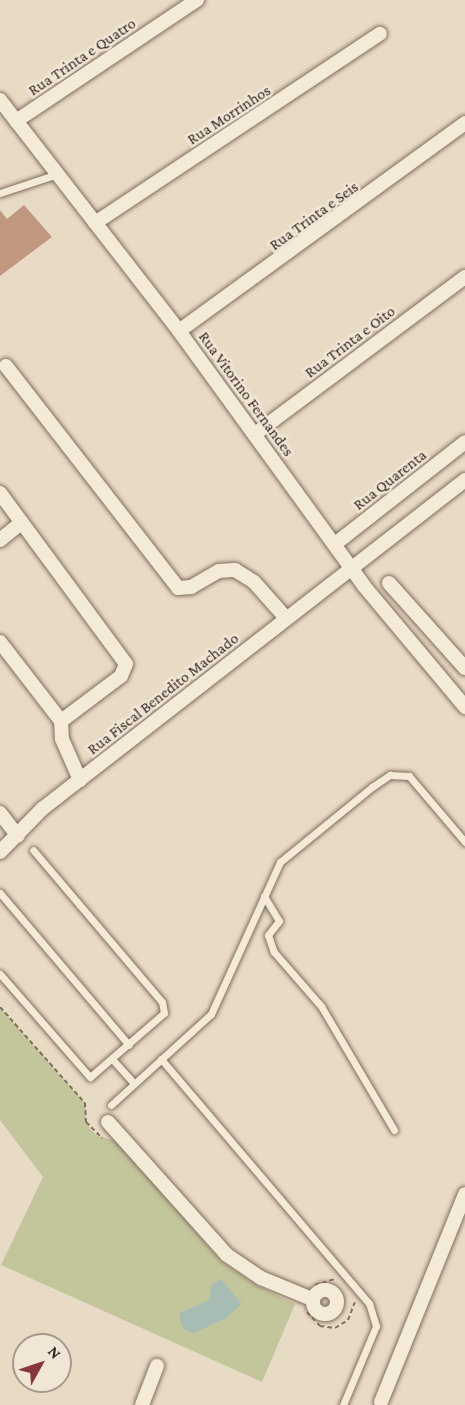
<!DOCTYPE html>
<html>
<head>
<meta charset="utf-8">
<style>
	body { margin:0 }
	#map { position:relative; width:465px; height:1405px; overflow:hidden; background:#e8dbc6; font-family:"Crimson Pro",serif }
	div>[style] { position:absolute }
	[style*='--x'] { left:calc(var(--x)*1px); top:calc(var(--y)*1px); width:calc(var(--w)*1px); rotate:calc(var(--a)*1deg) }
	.green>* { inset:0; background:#c3c59b }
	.water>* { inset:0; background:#a7bdb4 }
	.building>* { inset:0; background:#c29780 }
	.path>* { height:2px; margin-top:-1px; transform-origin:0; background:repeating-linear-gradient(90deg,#816e5e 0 4.5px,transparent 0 7.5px) }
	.roads { filter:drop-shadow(0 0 2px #816e5e) drop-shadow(0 0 2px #816e5e) }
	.service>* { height:7px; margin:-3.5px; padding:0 3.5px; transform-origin:3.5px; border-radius:3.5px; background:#f4ead8 }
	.minor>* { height:14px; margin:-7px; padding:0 7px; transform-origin:7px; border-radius:7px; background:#f4ead8 }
	.minor>.ring { margin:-7px; padding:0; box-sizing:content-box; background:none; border:14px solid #f4ead8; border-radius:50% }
	span { translate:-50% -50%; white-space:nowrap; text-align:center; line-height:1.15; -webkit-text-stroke:5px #f1e6d5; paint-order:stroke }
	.street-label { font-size:16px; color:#332820 }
	.north { position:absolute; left:12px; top:1333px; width:60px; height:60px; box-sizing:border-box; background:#f1e6d5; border:2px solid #a59a8d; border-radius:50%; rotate:50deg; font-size:16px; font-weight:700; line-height:24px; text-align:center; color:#332820 }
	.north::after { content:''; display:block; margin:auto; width:21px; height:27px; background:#89353c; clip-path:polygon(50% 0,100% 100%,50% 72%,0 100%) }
</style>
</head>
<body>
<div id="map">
	<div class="green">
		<i style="clip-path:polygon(0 1007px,85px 1103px,86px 1121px,91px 1130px,98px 1136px,116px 1141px,222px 1262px,258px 1286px,295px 1304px,262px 1382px,1px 1265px,43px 1177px,0 1120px)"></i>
	</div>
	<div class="water">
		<i style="clip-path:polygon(221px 1279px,242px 1304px,226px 1318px,194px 1333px,185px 1330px,180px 1322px,180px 1313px,209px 1300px,212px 1284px)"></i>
	</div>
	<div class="building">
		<i style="clip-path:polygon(24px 205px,52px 237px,0 276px,0 210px,7px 219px)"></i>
	</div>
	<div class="path">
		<i style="--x:0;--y:1007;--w:128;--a:48.5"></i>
		<i style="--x:85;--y:1103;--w:19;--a:87"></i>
		<i style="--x:86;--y:1122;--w:23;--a:45"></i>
		<i style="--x:315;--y:1285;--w:21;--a:-17"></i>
		<i style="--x:307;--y:1312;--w:19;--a:47"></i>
		<i style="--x:320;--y:1326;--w:15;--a:8"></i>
		<i style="--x:335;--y:1328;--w:15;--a:-32"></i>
		<i style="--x:348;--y:1320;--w:19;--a:-69"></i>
	</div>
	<div class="roads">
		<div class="service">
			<i style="--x:0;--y:193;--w:60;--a:-18.4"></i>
			<i style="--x:0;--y:893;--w:199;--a:49.7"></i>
			<i style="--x:264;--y:896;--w:29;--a:59"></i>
			<i style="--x:279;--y:921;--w:18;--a:128"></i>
			<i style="--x:268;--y:935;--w:18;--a:71"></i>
			<i style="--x:274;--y:952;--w:72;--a:49"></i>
			<i style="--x:321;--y:1006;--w:144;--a:59.5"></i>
			<i style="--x:0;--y:974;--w:137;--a:48.9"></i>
			<i style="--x:90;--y:1077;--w:98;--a:-40.9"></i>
			<i style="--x:164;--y:1013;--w:11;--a:-100"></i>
			<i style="--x:162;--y:1002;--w:199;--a:-130.3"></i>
			<i style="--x:161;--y:1059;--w:321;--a:49.6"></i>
			<i style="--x:369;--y:1303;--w:24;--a:73"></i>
			<i style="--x:376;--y:1326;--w:86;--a:112.7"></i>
			<i style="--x:113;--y:1060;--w:31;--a:48"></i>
			<i style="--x:111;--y:1105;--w:135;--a:-42.3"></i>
			<i style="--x:211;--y:1014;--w:167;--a:-65.6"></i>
			<i style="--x:280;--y:862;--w:119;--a:-39.2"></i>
			<i style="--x:372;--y:787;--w:22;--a:-34"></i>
			<i style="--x:390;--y:775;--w:19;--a:3"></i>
			<i style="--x:409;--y:776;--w:87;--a:49.7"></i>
		</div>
		<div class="minor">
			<i style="--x:0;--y:100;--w:292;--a:52.2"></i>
			<i style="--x:179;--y:331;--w:315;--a:54"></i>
			<i style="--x:364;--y:586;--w:158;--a:50.1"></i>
			<i style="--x:16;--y:121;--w:218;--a:-33.8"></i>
			<i style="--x:95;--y:223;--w:342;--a:-33.6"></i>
			<i style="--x:179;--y:331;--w:354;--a:-36"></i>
			<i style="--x:6;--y:366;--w:281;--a:52.2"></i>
			<i style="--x:178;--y:588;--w:13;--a:-4"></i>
			<i style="--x:191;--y:587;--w:32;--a:-30"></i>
			<i style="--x:219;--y:571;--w:16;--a:-4"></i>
			<i style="--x:235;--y:570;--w:22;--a:32"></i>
			<i style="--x:254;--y:582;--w:48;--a:48.4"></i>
			<i style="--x:255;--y:434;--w:262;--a:-36.8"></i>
			<i style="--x:0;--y:493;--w:212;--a:53.6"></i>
			<i style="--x:126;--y:664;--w:13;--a:113"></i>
			<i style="--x:121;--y:676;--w:75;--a:143.1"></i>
			<i style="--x:0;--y:540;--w:28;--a:-39"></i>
			<i style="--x:335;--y:544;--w:165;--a:-38.1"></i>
			<i style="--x:389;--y:583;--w:114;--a:48.2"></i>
			<i style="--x:0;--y:642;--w:100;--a:52.3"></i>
			<i style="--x:61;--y:721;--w:18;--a:87"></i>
			<i style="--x:62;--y:739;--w:45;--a:66.3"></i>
			<i style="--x:0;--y:813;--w:29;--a:52"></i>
			<i style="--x:0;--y:852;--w:60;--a:-45.7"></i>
			<i style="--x:42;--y:809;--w:536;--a:-37.87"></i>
			<i style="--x:108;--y:1122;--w:178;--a:48.2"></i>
			<i style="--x:227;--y:1255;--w:41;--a:34.1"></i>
			<i style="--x:261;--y:1278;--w:55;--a:22.4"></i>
			<i class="ring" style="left:313px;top:1290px;width:10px;height:10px"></i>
			<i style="--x:381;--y:1402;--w:224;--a:-68"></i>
			<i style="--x:142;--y:1405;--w:42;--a:-69"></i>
		</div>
	</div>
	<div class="street-label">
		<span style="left:82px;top:57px;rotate:-34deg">Rua Trinta e Quatro</span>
		<span style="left:229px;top:115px;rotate:-33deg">Rua Morrinhos</span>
		<span style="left:314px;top:216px;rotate:-36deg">Rua Trinta e Seis</span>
		<span style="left:350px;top:342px;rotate:-37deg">Rua Trinta e Oito</span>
		<span style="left:246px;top:394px;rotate:54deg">Rua Vitorino Fernandes</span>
		<span style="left:390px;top:480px;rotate:-38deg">Rua Quarenta</span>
		<span style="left:163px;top:694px;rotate:-38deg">Rua Fiscal Benedito Machado</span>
	</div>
	<div class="north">N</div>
</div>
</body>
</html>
